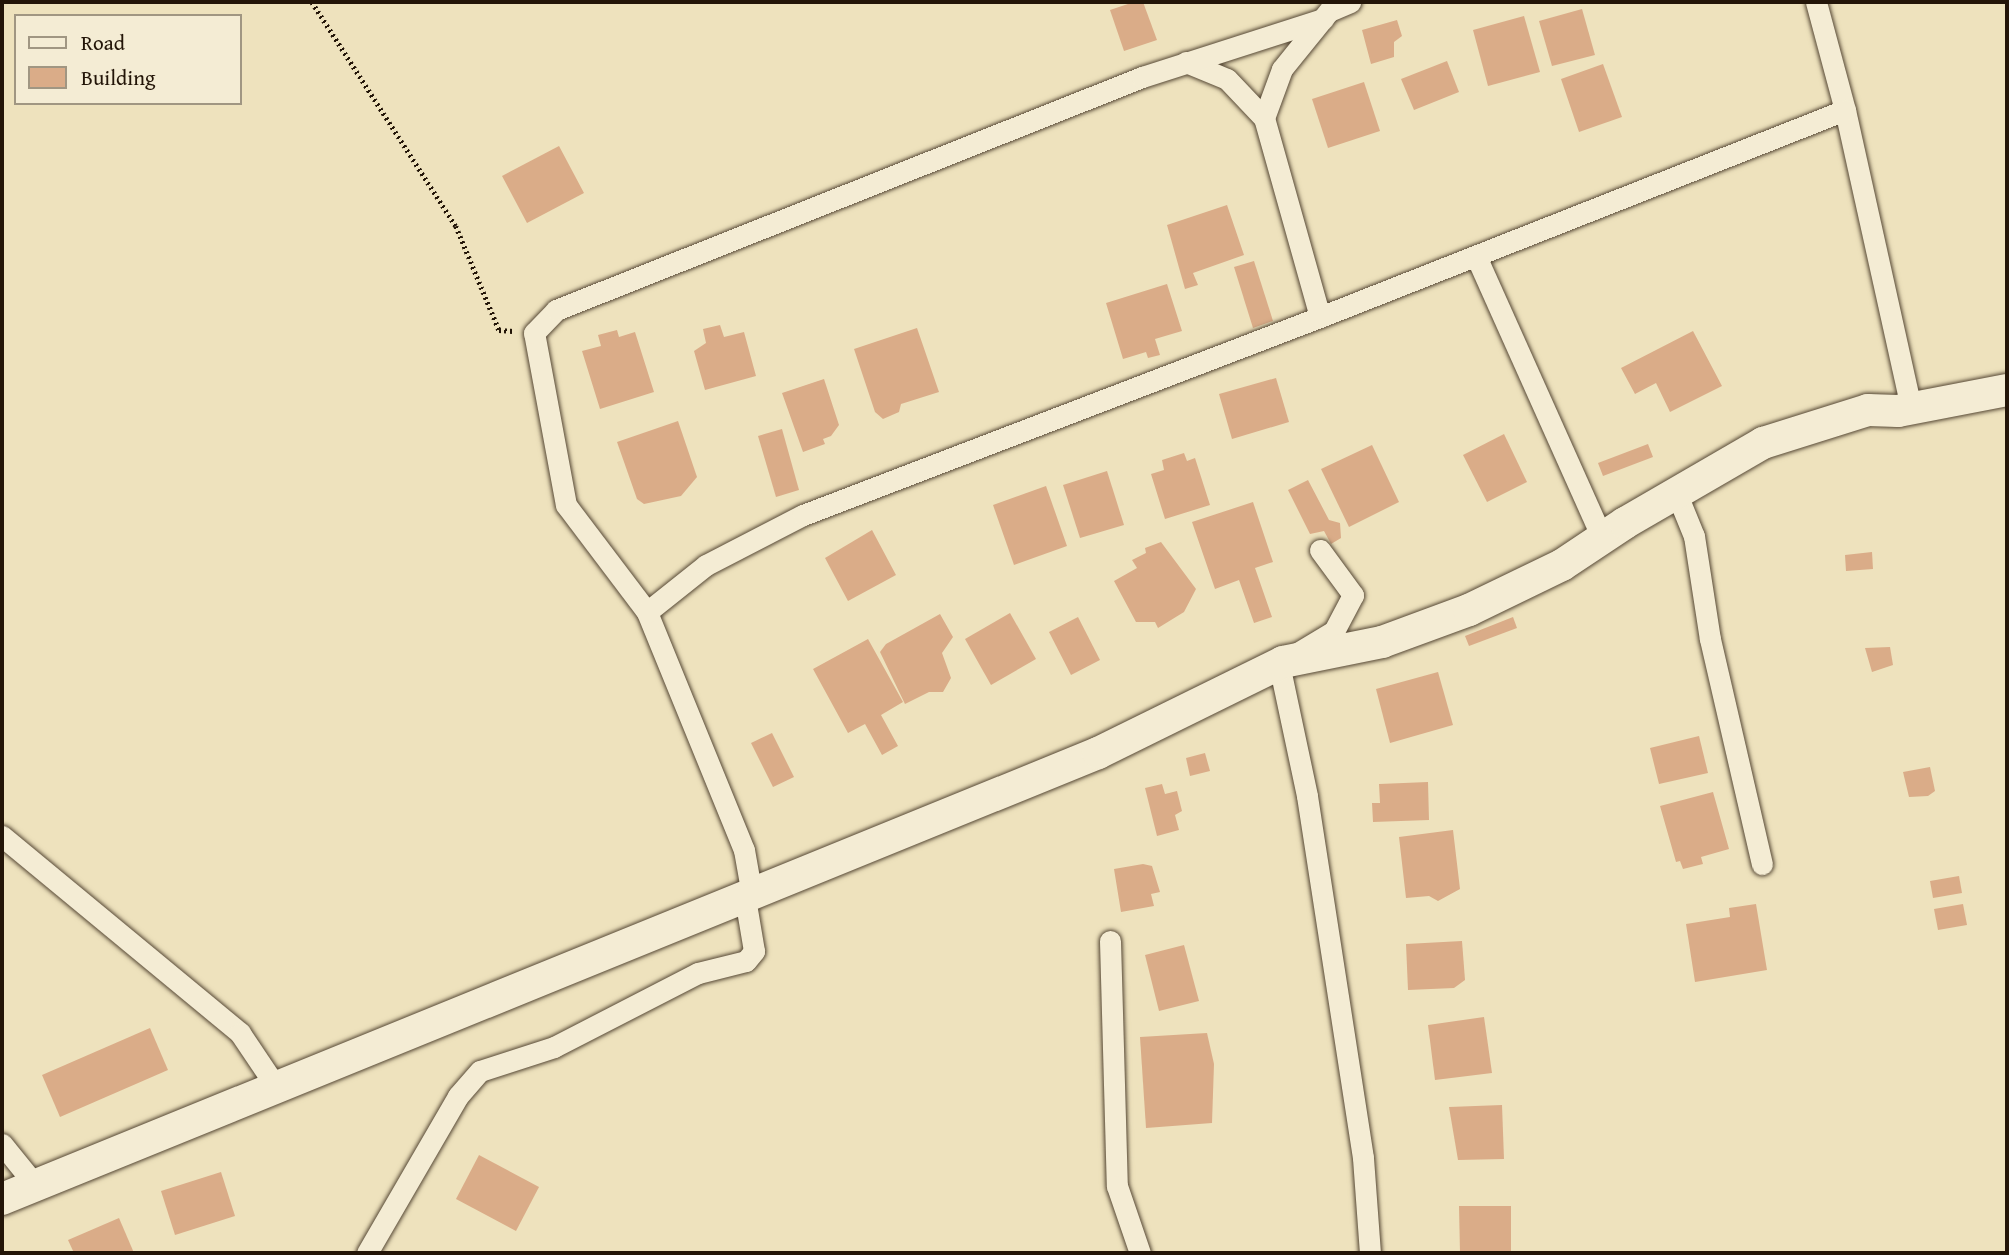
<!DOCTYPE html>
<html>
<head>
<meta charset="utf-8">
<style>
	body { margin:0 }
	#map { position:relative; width:2009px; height:1255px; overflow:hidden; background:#eee2bd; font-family:"Gentium Book Plus",serif }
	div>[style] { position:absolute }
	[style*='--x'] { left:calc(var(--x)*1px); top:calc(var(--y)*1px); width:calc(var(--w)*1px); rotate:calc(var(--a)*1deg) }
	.building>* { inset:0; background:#daac88 }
	.path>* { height:4.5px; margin-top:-2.25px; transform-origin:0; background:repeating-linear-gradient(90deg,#231508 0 2px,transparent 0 5.5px) }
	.roads { filter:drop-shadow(0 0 2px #564835) drop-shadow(0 0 2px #564835) }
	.minor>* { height:21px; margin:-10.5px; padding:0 10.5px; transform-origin:10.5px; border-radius:10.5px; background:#f4ecd4 }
	.secondary>* { height:32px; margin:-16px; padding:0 16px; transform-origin:16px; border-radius:16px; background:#f4ecd4 }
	span { translate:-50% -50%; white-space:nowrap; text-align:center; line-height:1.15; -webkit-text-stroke:7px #f4ecd4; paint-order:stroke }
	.frame { position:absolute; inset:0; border:4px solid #231508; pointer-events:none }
	.legend { position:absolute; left:14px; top:14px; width:228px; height:91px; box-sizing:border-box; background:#f4ecd4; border:2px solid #a09682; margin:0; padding:9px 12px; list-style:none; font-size:21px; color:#231508 }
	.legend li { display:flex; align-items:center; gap:14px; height:35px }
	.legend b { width:35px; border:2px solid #a09682 }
</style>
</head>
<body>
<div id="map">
	<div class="building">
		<i style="clip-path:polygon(1134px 2px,1143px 2px,1157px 40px,1124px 51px,1110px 10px)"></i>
		<i style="clip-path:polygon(1582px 9px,1595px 55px,1552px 66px,1539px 21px)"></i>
		<i style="clip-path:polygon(1524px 16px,1540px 72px,1488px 86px,1473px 30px)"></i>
		<i style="clip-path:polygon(1397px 20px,1402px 36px,1394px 42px,1394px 57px,1371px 64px,1362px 30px)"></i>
		<i style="clip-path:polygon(1447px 61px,1459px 92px,1414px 110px,1401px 79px)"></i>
		<i style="clip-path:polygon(1603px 64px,1622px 117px,1579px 132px,1561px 79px)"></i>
		<i style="clip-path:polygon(1364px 82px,1380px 131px,1328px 148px,1312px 99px)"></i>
		<i style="clip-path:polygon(559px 146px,584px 193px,527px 223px,502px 176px)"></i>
		<i style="clip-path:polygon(1227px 205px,1244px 255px,1193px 273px,1198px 285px,1185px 289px,1167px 225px)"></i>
		<i style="clip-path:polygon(1254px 261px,1273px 321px,1253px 328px,1234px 267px)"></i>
		<i style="clip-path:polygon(1167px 284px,1182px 331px,1155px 339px,1160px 355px,1148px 358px,1146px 352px,1123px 359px,1106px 303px)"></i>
		<i style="clip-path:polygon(720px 325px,724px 337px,744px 332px,756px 376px,705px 390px,694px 351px,706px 343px,703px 329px)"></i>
		<i style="clip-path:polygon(917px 328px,939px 392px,901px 404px,899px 412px,883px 419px,875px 412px,854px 349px)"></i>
		<i style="clip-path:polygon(617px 330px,619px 337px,635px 332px,654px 392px,600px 409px,582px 351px,601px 346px,598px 335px)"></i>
		<i style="clip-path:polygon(1693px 331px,1722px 386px,1670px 412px,1656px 383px,1635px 394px,1621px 368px)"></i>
		<i style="clip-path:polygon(1276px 378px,1289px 422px,1232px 439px,1219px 394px)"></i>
		<i style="clip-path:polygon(824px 379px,839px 425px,831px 436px,823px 439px,825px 444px,803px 452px,782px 393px)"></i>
		<i style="clip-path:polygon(678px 421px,697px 477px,681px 496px,644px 504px,637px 499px,617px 442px)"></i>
		<i style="clip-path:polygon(782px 429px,799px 490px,776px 497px,758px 436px)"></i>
		<i style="clip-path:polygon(1504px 434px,1527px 482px,1487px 502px,1463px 455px)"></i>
		<i style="clip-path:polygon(1648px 444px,1653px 457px,1603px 476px,1598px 463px)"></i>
		<i style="clip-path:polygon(1372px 445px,1399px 502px,1349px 527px,1321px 469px)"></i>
		<i style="clip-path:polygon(1184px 453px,1187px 461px,1195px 458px,1210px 505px,1165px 519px,1151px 474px,1164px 470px,1162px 460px)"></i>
		<i style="clip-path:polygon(1107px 471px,1124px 525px,1080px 538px,1063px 485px)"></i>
		<i style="clip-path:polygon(1308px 480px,1329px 520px,1340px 523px,1341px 538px,1331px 544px,1324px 531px,1310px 534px,1288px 490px)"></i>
		<i style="clip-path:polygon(1046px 486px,1067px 546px,1014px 565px,993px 505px)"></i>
		<i style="clip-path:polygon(1253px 502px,1273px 562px,1255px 568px,1272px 617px,1254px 623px,1239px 580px,1215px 589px,1192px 522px)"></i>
		<i style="clip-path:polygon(872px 530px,896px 575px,848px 601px,825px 558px)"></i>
		<i style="clip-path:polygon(1161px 542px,1196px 589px,1184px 612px,1158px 628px,1155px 622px,1136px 622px,1114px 581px,1137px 568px,1132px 560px,1146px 553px,1145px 548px)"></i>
		<i style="clip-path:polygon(1872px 552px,1873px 569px,1846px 571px,1845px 555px)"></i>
		<i style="clip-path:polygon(1010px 613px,1036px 659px,991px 685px,965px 639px)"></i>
		<i style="clip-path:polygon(940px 614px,953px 637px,942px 653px,951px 678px,943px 692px,929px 692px,905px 704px,880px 652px,886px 644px)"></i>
		<i style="clip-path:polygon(1078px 617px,1100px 660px,1071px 675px,1049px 632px)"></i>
		<i style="clip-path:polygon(1513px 617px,1517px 628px,1469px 646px,1465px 636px)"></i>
		<i style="clip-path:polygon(868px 639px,903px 702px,881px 715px,898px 746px,882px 755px,865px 724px,848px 733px,813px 669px)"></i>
		<i style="clip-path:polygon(1890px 647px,1893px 665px,1872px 672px,1865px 648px)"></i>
		<i style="clip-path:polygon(1438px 672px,1453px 725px,1390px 743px,1376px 689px)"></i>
		<i style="clip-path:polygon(772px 733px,794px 777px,773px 787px,751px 743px)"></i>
		<i style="clip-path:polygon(1699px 736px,1708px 773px,1659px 784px,1650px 748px)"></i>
		<i style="clip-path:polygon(1205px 753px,1210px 771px,1190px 776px,1186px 758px)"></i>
		<i style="clip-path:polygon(1930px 767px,1935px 791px,1928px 796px,1909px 797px,1903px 772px)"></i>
		<i style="clip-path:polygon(1428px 782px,1429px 820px,1373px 822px,1372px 803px,1380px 803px,1379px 784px)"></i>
		<i style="clip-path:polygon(1162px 784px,1165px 794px,1177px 791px,1182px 811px,1175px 815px,1179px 830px,1157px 836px,1145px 788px)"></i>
		<i style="clip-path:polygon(1713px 792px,1729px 849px,1701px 857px,1703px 864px,1683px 869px,1680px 861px,1676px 862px,1660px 806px)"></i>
		<i style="clip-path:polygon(1453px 830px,1460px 889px,1438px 901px,1429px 896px,1406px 898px,1399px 837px)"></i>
		<i style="clip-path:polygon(1143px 864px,1152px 866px,1160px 892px,1151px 894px,1154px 906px,1121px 912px,1114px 869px)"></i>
		<i style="clip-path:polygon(1959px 876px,1962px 893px,1933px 898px,1930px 881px)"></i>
		<i style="clip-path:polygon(1756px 904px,1767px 970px,1695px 982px,1686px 924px,1730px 917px,1729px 908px)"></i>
		<i style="clip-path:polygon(1963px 904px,1967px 925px,1938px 930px,1934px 909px)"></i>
		<i style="clip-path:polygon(1462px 941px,1465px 980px,1454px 988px,1408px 990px,1406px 944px)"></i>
		<i style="clip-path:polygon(1184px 945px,1199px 1001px,1159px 1011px,1145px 955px)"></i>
		<i style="clip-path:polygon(1484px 1017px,1492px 1073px,1435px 1080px,1428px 1025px)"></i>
		<i style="clip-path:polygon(150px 1028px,168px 1070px,60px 1117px,42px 1075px)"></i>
		<i style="clip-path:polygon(1207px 1033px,1214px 1064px,1212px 1123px,1146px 1128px,1140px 1037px)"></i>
		<i style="clip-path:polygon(1502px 1105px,1504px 1159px,1458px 1160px,1449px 1107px)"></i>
		<i style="clip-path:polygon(479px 1155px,539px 1187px,516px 1231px,456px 1199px)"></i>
		<i style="clip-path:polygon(221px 1172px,235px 1216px,175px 1235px,161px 1191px)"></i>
		<i style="clip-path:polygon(1459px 1206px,1511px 1206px,1511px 1253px,1460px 1253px)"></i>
		<i style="clip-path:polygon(119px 1218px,134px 1253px,74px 1253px,68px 1240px)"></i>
	</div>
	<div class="path">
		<i style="--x:312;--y:2;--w:266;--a:57.3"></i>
		<i style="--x:456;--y:226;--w:113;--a:67.5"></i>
		<i style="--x:499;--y:330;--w:14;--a:4"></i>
	</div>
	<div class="roads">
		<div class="minor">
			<i style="--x:1816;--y:2;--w:112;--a:75"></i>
			<i style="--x:1845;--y:110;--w:305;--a:77.5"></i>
			<i style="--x:1186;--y:62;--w:44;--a:22.5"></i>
			<i style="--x:1227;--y:79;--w:54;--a:46.5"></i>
			<i style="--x:1476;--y:256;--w:309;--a:65.9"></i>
			<i style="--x:1320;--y:317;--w:564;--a:-21.52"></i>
			<i style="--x:1676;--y:492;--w:48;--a:67.8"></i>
			<i style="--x:1694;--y:536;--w:104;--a:81.2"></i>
			<i style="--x:1710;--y:639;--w:231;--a:77"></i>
			<i style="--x:1320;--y:550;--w:56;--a:53.7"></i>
			<i style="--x:1353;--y:595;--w:41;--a:117.8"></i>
			<i style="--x:1334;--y:631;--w:64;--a:149"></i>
			<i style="--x:1279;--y:664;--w:135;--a:78"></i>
			<i style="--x:1307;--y:796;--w:366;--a:81.2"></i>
			<i style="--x:1363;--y:1158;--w:95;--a:85.8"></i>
			<i style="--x:647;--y:612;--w:134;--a:-127.1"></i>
			<i style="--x:566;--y:505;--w:175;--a:-100.5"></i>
			<i style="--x:534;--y:333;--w:32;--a:-46"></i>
			<i style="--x:556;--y:310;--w:631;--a:-21.68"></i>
			<i style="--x:1142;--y:77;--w:190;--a:-17.8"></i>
			<i style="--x:2;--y:836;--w:309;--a:39.6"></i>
			<i style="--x:240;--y:1033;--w:66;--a:56.1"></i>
			<i style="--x:752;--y:895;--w:46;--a:-100.1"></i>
			<i style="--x:744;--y:850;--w:257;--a:-112.2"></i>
			<i style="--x:647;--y:612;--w:75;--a:-38.5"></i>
			<i style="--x:706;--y:565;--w:109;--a:-27.3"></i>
			<i style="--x:803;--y:515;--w:554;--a:-20.96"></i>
			<i style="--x:1320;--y:317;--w:207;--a:-105.7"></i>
			<i style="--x:1264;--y:118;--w:52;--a:-69.8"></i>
			<i style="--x:1282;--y:69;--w:75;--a:-51"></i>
			<i style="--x:1329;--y:11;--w:23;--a:-23"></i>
			<i style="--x:1110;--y:941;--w:245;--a:88.4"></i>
			<i style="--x:1117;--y:1186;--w:71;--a:71.1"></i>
			<i style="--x:2;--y:1144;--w:54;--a:51"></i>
			<i style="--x:367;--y:1253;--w:181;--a:-59.9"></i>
			<i style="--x:458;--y:1096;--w:33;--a:-49"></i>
			<i style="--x:480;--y:1071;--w:78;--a:-18"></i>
			<i style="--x:554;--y:1047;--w:162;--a:-27.2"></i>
			<i style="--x:698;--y:973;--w:49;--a:-14"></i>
			<i style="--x:746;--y:961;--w:13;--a:-51"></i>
			<i style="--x:754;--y:951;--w:54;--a:-99.6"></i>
		</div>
		<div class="secondary">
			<i style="--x:2;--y:1199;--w:1183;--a:-22.14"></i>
			<i style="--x:1098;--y:753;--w:206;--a:-26.2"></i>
			<i style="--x:1283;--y:662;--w:101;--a:-11.4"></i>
			<i style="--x:1382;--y:642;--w:93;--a:-20.2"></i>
			<i style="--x:1469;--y:610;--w:103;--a:-25.8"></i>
			<i style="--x:1562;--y:565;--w:76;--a:-33.7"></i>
			<i style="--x:1625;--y:523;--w:160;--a:-30.1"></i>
			<i style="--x:1763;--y:443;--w:110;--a:-17.4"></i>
			<i style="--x:1868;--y:410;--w:30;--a:2"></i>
			<i style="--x:1898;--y:411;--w:111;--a:-10.9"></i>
		</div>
	</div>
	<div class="frame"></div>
	<ul class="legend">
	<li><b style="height:9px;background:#f4ecd4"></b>Road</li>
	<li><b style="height:19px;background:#daac88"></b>Building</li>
	</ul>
</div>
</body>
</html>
